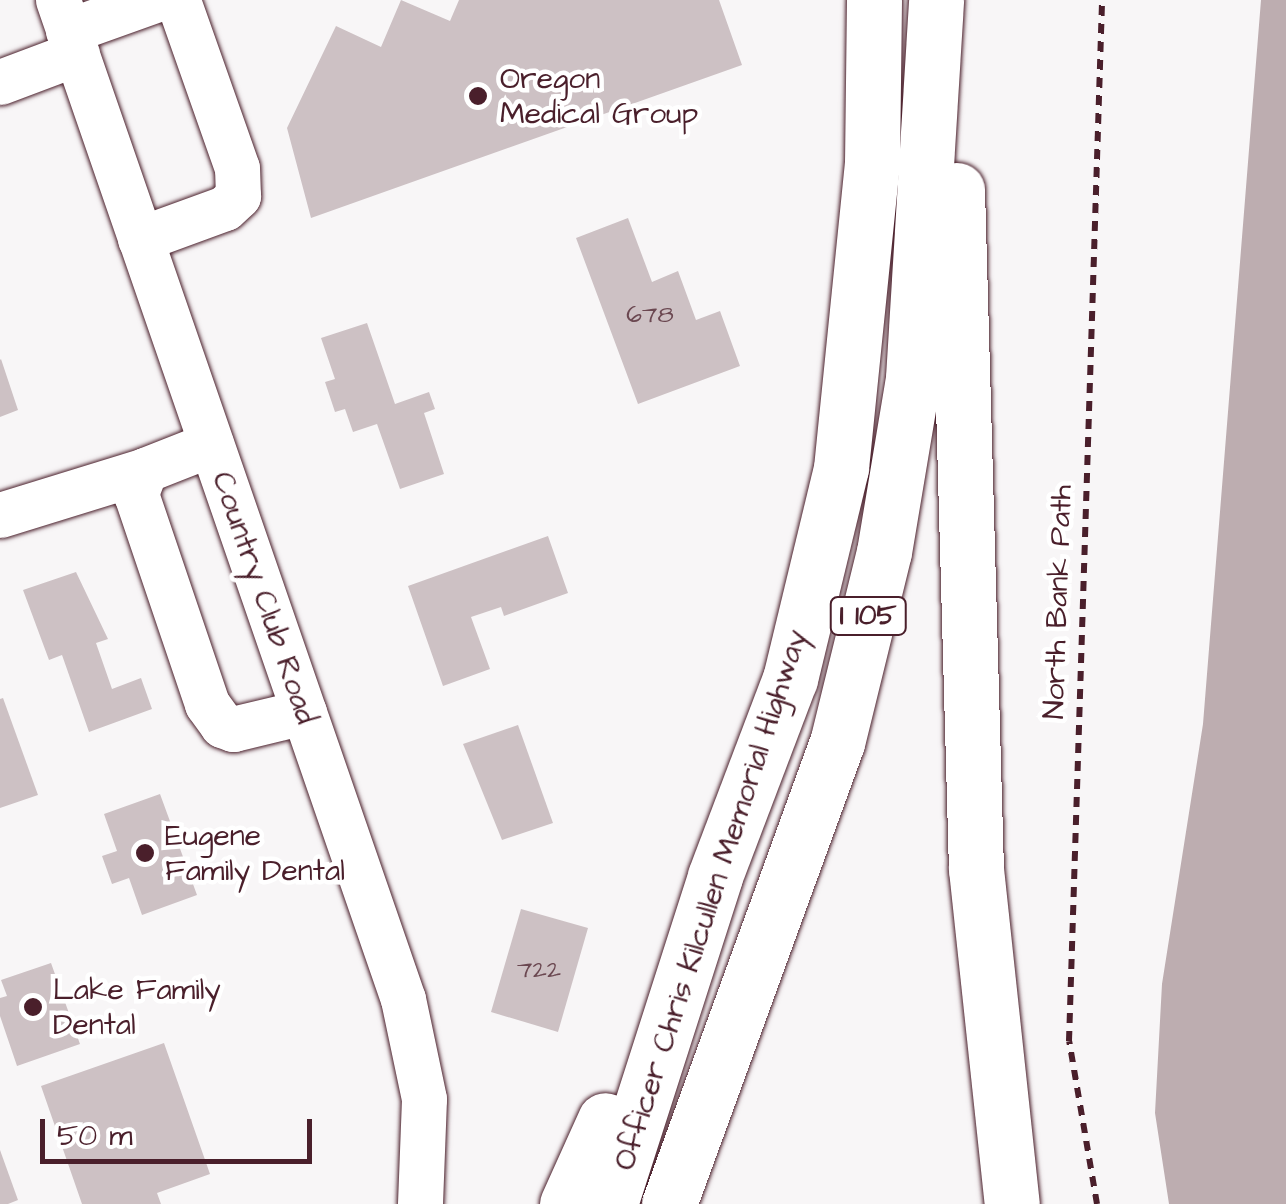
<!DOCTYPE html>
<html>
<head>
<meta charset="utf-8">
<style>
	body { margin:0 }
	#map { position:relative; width:1286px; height:1204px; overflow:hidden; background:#f8f6f7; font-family:"Architects Daughter",sans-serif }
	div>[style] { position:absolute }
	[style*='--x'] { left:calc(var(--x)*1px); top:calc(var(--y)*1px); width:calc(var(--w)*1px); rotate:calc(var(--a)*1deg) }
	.water>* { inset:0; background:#bdadb0 }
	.building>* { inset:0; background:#cdc1c4 }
	.path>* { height:6px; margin-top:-3px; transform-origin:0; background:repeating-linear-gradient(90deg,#4a1f2b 0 10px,transparent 0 18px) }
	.roads { filter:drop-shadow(0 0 2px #4a1f2b) drop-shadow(0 0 2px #4a1f2b) }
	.minor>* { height:45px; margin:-22.5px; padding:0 22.5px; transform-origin:22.5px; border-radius:22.5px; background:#fff }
	.highway>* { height:55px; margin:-27.5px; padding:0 27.5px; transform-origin:27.5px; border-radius:27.5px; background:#fff }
	.dots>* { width:28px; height:28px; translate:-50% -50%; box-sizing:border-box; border:5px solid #fff; border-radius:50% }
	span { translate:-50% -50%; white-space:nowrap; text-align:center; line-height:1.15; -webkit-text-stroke:9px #fff; paint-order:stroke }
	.number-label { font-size:25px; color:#6b4851 }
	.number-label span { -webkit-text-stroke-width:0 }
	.shield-label span { padding:2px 8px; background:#fff; border:2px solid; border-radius:8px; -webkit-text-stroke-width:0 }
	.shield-label { font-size:28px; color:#4a1f2b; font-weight:700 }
	.poi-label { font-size:30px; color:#4a1f2b }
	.left { translate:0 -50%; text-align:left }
	.street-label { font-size:30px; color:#4a1f2b }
	.scale { position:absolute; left:40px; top:1119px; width:272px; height:45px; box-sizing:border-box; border:5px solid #4a1f2b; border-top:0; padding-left:12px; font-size:30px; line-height:35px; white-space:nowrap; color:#4a1f2b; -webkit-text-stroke:8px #fff; paint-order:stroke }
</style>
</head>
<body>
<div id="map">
	<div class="water">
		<i style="clip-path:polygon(1261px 0,1286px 0,1286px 1204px,1169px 1204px,1155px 1113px,1162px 984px,1203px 724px)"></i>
	</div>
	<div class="building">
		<i style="clip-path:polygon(401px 0,450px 21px,459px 0,719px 0,742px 65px,311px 218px,287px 128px,336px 26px,381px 47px)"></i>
		<i style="clip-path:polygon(628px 218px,652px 282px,678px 271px,696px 320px,720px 311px,740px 366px,638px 404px,576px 238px)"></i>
		<i style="clip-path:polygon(367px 323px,395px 404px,429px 392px,435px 409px,424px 413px,444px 474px,400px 489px,377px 424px,353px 432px,345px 409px,335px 412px,325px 382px,335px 379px,321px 338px)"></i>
		<i style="clip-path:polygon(1px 359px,18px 410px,0 417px,0 360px)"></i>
		<i style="clip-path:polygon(548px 536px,568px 593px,504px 616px,501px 607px,471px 617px,490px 669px,443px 686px,408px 586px)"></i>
		<i style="clip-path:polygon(76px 572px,108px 639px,96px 643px,112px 689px,141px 678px,152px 709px,89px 732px,62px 655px,49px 660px,23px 590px)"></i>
		<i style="clip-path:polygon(3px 698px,38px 795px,0 808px,0 699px)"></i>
		<i style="clip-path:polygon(518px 725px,553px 823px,502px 840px,463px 744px)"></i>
		<i style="clip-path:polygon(160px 794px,197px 895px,142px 915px,129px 878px,112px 884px,102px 856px,117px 851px,104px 814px)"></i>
		<i style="clip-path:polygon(521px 909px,588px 928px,558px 1032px,491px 1012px)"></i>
		<i style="clip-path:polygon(51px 963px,80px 1044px,17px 1066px,0 1016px,0 998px,7px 996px,1px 980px)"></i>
		<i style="clip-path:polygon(164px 1043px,210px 1174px,157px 1193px,161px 1204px,82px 1204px,41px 1086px)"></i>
		<i style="clip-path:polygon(0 1150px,18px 1200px,8px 1204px,0 1204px)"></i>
	</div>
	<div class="path">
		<i style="--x:1097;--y:1204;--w:165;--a:-99.7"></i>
		<i style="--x:1069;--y:1041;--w:1042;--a:-88.18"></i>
	</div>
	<div class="roads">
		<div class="minor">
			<i style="--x:58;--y:0;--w:1057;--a:70.95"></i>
			<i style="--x:403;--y:999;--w:102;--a:78.1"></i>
			<i style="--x:424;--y:1099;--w:105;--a:92.2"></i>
			<i style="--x:68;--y:31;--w:92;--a:-19.6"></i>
			<i style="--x:0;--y:82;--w:82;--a:-20.6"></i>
			<i style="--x:140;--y:239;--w:90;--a:-20"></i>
			<i style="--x:225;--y:208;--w:18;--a:-43"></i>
			<i style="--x:238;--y:196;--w:28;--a:-92"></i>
			<i style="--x:237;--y:168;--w:178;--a:-109.4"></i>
			<i style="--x:211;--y:444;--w:71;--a:158.5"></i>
			<i style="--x:145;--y:470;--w:26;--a:111"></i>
			<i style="--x:136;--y:494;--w:222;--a:71.3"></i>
			<i style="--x:207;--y:704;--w:26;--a:54"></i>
			<i style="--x:222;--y:725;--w:12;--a:20"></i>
			<i style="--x:233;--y:729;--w:73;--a:-13.5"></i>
			<i style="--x:0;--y:515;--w:152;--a:-17.2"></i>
		</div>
		<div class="highway">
			<i style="--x:957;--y:190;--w:679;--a:88.4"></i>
			<i style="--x:976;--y:869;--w:337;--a:83.9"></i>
			<i style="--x:567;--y:1204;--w:92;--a:-65.7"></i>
			<i style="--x:610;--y:1204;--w:344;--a:-72.2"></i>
			<i style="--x:715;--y:876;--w:211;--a:-69.2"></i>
			<i style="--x:790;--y:679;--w:217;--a:-76.4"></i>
			<i style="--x:841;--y:468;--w:306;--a:-84.2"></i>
			<i style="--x:872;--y:164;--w:164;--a:-89.3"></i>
			<i style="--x:669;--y:1204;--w:491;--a:-70"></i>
			<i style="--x:837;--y:743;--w:197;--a:-76.2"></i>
			<i style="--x:884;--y:552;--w:176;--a:-80.5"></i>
			<i style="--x:913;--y:378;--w:379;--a:-86.5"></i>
		</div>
	</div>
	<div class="dots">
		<i style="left:478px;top:96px;background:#4a1f2b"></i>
		<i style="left:145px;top:853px;background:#4a1f2b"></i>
		<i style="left:33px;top:1007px;background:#4a1f2b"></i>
	</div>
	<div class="number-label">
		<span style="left:650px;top:315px">678</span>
		<span style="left:539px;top:970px">722</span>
	</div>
	<div class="shield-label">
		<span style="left:868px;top:616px">I 105</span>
	</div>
	<div class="poi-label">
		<span class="left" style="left:500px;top:96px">Oregon<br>Medical Group</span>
		<span class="left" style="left:165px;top:853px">Eugene<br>Family Dental</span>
		<span class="left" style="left:53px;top:1007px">Lake Family<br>Dental</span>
	</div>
	<div class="street-label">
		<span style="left:264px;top:598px;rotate:71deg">Country Club Road</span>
		<span style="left:1058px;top:602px;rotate:-88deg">North Bank Path</span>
		<span style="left:711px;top:900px;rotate:-72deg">Officer Chris Kilcullen Memorial Highway</span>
	</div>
	<div class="scale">50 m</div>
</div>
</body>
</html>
